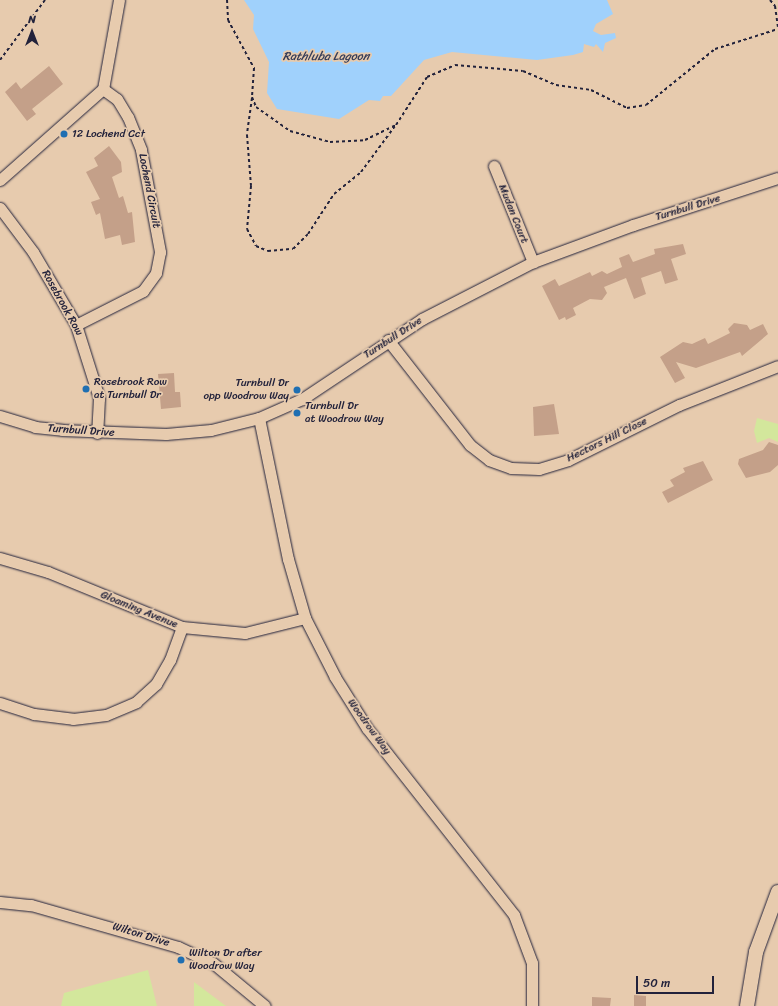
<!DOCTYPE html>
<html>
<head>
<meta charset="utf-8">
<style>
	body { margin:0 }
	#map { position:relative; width:778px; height:1006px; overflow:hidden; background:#e7cbae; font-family:Sriracha,sans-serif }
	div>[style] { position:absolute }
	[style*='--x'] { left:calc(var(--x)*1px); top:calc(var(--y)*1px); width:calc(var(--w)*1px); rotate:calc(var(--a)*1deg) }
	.green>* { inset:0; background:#d3e79c }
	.water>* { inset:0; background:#a0d1fc }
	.building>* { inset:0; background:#c4a089 }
	.path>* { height:2px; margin-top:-1px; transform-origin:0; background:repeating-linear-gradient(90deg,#22223b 0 3px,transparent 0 6px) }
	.roads { filter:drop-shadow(0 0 1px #22223b) drop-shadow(0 0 1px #22223b) }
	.minor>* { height:11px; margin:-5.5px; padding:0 5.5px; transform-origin:5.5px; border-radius:5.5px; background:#e7cbae }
	.major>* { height:14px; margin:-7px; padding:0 7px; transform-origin:7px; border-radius:7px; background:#e7cbae }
	.dots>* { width:11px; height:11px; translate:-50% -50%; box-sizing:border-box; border:2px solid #e7cbae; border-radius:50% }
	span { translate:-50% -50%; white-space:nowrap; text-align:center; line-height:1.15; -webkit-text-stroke:3.5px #e7cbae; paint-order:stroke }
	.poi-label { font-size:11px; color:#22223b }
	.left { translate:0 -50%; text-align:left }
	.right { translate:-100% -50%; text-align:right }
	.street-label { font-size:11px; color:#22223b }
	.water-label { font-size:12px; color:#353c58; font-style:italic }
	.north { position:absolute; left:12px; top:12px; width:40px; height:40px; -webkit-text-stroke:3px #e7cbae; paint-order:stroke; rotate:0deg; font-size:11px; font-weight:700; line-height:16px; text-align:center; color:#22223b }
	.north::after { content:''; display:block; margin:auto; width:14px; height:18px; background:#22223b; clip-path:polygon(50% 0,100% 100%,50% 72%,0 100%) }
	.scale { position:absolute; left:636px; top:976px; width:78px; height:18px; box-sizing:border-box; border:2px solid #22223b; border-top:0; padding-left:5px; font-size:12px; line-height:14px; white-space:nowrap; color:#22223b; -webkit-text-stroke:3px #e7cbae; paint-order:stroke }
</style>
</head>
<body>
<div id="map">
	<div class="green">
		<i style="clip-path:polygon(757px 418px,778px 424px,778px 442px,769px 438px,757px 443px,754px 431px)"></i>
		<i style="clip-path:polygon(148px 970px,157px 1006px,61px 1006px,64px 993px)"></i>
		<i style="clip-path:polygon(194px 982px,226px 1006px,194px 1006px)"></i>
	</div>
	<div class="water">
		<i style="clip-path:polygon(244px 0,607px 0,613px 14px,596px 24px,593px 31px,601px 35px,615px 33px,616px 38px,605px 43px,603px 52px,596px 44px,594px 47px,584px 44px,583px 52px,573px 55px,537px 60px,452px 52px,424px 60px,391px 96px,383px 96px,380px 101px,369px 100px,339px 119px,277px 109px,267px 93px,269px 62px,253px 29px,254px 15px)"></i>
	</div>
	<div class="building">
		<i style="clip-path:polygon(49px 66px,63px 84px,32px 109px,36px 114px,27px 121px,5px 92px,16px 82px,21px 89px)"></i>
		<i style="clip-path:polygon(109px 146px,121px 162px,122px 172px,112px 177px,119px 198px,123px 196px,128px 213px,132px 212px,135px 242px,122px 245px,120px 235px,105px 239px,100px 213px,96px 215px,91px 202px,100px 199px,86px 172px,98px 166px,94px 158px)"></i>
		<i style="clip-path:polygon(683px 244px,686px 254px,671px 259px,678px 280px,665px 284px,661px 271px,641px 278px,646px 294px,634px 299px,626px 278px,604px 287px,607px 293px,602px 300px,590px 299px,573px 308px,576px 315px,566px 320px,565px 317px,559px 320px,542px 286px,555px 279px,559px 286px,590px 272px,592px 276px,602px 271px,607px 274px,622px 267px,619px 258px,629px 254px,633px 262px,655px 254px,654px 249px)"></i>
		<i style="clip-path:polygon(734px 323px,747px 325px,750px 330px,763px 324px,768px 334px,742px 356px,740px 352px,696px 368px,676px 362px,685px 378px,675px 383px,660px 357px,683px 342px,692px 344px,705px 338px,708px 344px,730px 333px,728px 329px)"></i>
		<i style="clip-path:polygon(174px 373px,175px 392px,180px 392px,181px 407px,161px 409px,158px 374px)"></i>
		<i style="clip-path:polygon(554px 404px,559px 434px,534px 436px,533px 407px)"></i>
		<i style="clip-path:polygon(769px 442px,778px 445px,778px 465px,770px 472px,746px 478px,738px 464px,739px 459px,763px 450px)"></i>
		<i style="clip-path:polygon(703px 461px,713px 480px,668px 503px,662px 492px,674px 486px,670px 480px,685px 472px,683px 468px)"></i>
		<i style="clip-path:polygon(634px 995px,646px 996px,646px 1006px,634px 1006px)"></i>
		<i style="clip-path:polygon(592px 997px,611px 998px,610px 1006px,592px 1006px)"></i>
	</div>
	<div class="path">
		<i style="--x:227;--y:0;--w:20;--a:87"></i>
		<i style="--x:228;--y:20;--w:55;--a:61.6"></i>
		<i style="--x:254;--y:68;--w:29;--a:94"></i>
		<i style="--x:252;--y:97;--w:11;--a:68"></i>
		<i style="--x:256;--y:107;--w:42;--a:35.2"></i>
		<i style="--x:290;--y:131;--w:41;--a:15.4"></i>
		<i style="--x:330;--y:142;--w:35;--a:-3"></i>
		<i style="--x:365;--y:140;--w:34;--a:-26"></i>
		<i style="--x:396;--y:125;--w:57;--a:-57.1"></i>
		<i style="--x:427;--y:77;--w:30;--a:-23"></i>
		<i style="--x:455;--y:65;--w:68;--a:5"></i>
		<i style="--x:523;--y:71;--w:36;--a:23"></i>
		<i style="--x:556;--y:85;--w:35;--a:8"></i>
		<i style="--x:591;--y:90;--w:40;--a:26.6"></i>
		<i style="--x:627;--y:108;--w:19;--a:-9"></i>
		<i style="--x:646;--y:105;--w:89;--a:-39.1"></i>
		<i style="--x:715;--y:49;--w:66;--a:-17.6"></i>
		<i style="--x:770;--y:0;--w:8;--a:50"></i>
		<i style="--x:775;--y:6;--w:21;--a:82"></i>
		<i style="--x:0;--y:60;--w:75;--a:-53.1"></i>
		<i style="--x:252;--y:98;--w:37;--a:98"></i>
		<i style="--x:247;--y:135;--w:51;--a:85.5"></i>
		<i style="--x:251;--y:186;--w:43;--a:95.3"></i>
		<i style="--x:247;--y:229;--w:19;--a:62"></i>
		<i style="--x:256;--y:246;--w:13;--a:23"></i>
		<i style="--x:268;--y:251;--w:25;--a:-5"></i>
		<i style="--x:293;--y:249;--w:21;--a:-45"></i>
		<i style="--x:308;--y:234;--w:48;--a:-57"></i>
		<i style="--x:334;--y:194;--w:35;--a:-39"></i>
		<i style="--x:361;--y:172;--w:57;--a:-53.5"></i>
	</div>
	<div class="roads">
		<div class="minor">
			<i style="--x:103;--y:89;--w:90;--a:-79.8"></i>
			<i style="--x:494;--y:166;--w:104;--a:67.9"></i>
			<i style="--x:0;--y:180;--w:137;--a:-41.5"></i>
			<i style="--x:103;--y:89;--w:17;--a:36"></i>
			<i style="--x:117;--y:99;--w:21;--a:59"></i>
			<i style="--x:128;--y:117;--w:35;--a:68"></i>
			<i style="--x:141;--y:150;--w:104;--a:79.4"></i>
			<i style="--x:160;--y:252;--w:21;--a:101"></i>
			<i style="--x:156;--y:273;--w:22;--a:126"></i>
			<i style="--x:143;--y:291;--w:75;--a:153.1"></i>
			<i style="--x:0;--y:208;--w:55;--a:53.1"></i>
			<i style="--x:33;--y:252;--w:85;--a:59.5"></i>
			<i style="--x:76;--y:325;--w:77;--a:72.5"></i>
			<i style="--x:99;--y:398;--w:35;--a:93"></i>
			<i style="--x:388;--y:340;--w:133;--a:52"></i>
			<i style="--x:470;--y:445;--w:24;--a:38"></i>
			<i style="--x:489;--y:460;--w:23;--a:20"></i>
			<i style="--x:511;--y:468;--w:28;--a:2"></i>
			<i style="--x:539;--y:469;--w:30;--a:-17"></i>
			<i style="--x:568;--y:460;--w:124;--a:-26.4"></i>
			<i style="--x:679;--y:405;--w:106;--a:-21.5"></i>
			<i style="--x:0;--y:416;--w:37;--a:17"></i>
			<i style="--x:35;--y:427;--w:27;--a:6"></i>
			<i style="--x:62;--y:430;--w:104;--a:2.2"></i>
			<i style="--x:166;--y:434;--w:45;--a:-5.1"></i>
			<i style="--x:211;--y:430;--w:49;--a:-14"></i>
			<i style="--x:259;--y:418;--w:47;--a:-23.8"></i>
			<i style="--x:302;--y:399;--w:144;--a:-33.7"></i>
			<i style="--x:422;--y:319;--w:125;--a:-27.2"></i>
			<i style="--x:533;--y:262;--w:107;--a:-20.3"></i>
			<i style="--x:633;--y:225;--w:152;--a:-18"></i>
			<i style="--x:259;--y:418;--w:144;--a:78.4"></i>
			<i style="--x:288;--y:559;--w:61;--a:73.9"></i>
			<i style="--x:305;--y:618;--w:66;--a:63"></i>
			<i style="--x:335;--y:677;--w:60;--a:57.9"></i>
			<i style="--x:367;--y:728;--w:238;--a:51.8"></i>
			<i style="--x:514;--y:915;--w:51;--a:69.4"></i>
			<i style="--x:532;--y:963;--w:43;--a:90"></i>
			<i style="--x:0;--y:558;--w:50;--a:16.3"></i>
			<i style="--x:48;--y:572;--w:145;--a:22.3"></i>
			<i style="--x:182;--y:627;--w:63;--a:5.4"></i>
			<i style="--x:245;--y:633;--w:62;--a:-14"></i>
			<i style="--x:0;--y:703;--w:36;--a:18"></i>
			<i style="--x:34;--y:714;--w:39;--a:7"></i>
			<i style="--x:73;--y:719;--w:33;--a:-7"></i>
			<i style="--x:106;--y:715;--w:33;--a:-23"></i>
			<i style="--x:136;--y:702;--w:27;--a:-42"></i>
			<i style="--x:156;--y:684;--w:28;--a:-60"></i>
			<i style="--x:170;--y:660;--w:35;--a:-70"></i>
			<i style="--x:0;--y:902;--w:31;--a:6"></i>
			<i style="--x:31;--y:905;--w:153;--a:15.9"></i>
			<i style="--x:178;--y:947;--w:38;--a:25"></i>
			<i style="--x:213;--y:963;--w:67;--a:39.6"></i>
		</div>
		<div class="major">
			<i style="--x:747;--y:1006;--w:55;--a:-80.5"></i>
			<i style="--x:756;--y:952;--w:64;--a:-69.9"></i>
		</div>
	</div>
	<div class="dots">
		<i style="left:64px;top:134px;background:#1f6fb2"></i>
		<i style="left:86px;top:389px;background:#1f6fb2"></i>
		<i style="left:297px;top:390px;background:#1f6fb2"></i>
		<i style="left:297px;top:413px;background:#1f6fb2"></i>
		<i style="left:181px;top:960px;background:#1f6fb2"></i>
	</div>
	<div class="poi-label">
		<span class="left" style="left:72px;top:134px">12 Lochend Cct</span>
		<span class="left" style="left:94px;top:389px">Rosebrook Row<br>at Turnbull Dr</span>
		<span class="right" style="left:289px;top:390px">Turnbull Dr<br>opp Woodrow Way</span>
		<span class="left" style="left:305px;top:413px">Turnbull Dr<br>at Woodrow Way</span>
		<span class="left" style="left:189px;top:960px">Wilton Dr after<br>Woodrow Way</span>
	</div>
	<div class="street-label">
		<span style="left:149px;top:191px;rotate:79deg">Lochend Circuit</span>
		<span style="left:688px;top:208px;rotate:-17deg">Turnbull Drive</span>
		<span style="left:513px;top:214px;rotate:68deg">Mudan Court</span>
		<span style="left:62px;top:303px;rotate:61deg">Rosebrook Row</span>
		<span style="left:393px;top:338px;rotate:-33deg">Turnbull Drive</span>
		<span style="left:81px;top:431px;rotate:4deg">Turnbull Drive</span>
		<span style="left:607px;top:440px;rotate:-26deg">Hectors Hill Close</span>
		<span style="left:139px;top:610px;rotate:22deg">Gloaming Avenue</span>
		<span style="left:369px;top:727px;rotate:54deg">Woodrow Way</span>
		<span style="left:141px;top:935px;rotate:17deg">Wilton Drive</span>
	</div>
	<div class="water-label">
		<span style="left:326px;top:57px">Rathluba Lagoon</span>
	</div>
	<div class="north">N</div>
	<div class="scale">50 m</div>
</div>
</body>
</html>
